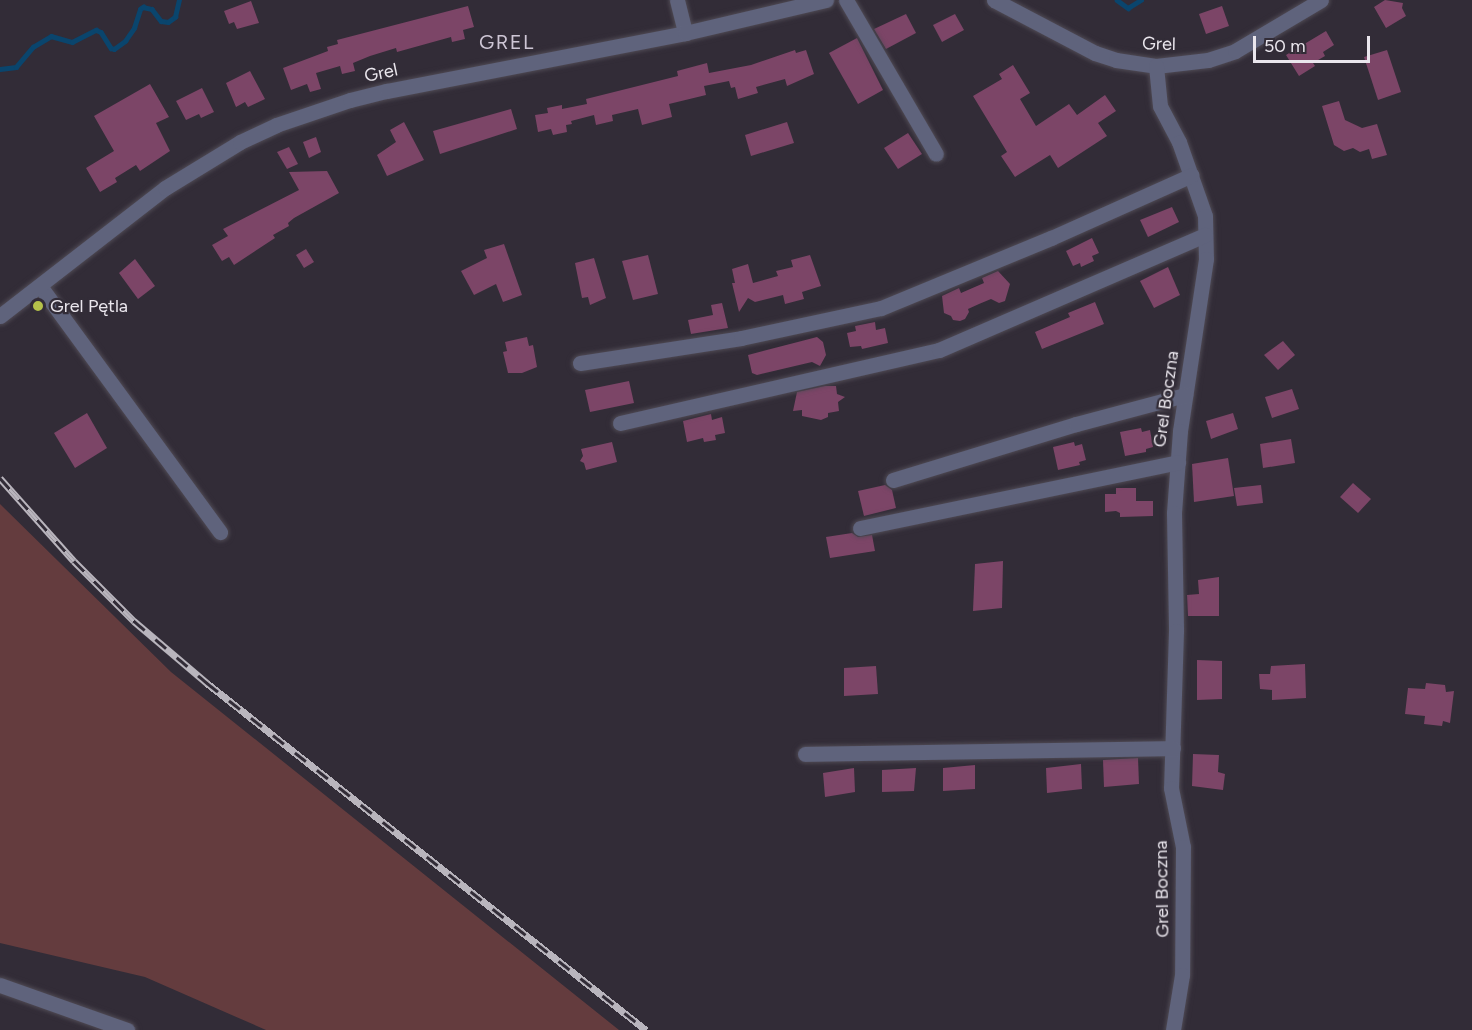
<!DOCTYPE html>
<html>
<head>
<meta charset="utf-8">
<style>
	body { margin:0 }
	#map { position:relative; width:1472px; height:1030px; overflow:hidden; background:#322c37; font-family:Figtree,sans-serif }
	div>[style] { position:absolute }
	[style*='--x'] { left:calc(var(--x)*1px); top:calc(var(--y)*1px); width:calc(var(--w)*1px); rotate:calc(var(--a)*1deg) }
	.green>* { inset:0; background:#643c3e }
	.stream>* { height:4.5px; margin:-2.25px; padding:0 2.25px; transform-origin:2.25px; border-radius:2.25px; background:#0a456d }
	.building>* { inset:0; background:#7c4567 }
	.roads { filter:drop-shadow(0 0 2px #4f4a54) drop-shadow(0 0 2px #4f4a54) }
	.minor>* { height:15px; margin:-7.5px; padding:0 7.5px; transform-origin:7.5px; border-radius:7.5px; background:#5f637c }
	.rail>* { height:7px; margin-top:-3.5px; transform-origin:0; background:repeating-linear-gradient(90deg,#322c37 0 14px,#b9b5bd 0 28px); box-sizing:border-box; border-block:2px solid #b9b5bd }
	.dots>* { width:16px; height:16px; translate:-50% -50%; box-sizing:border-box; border:3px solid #322c37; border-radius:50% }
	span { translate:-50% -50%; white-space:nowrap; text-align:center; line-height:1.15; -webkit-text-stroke:4.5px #322c37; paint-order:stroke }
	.street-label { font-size:18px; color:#eae6ed }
	.poi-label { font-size:18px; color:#eae6ed }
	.left { translate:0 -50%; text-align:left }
	.neighbourhood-label { font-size:20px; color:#cec6d5; letter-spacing:1.5px }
	.scale { position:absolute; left:1253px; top:36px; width:117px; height:27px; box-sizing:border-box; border:3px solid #eae6ed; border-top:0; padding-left:8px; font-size:18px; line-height:21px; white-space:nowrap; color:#eae6ed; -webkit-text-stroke:4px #322c37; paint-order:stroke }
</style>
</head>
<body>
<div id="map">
	<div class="green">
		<i style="clip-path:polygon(0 504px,171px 672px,619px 1030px,266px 1030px,145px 977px,0 943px)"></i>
	</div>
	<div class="stream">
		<i style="--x:1117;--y:0;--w:14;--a:36"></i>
		<i style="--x:1128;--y:8;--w:15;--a:-32"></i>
		<i style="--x:0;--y:69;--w:16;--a:-7"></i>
		<i style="--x:16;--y:67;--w:26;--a:-50"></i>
		<i style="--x:33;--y:47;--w:21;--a:-31"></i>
		<i style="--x:51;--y:36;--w:22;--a:16"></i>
		<i style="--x:72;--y:42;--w:27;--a:-27"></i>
		<i style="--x:96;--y:30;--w:5;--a:22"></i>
		<i style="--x:101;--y:32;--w:19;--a:58"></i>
		<i style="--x:111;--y:48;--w:3;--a:18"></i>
		<i style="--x:114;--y:49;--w:14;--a:-36"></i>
		<i style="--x:125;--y:41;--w:16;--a:-55"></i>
		<i style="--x:134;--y:28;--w:20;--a:-72"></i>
		<i style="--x:140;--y:9;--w:4;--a:-34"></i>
		<i style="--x:143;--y:7;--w:9;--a:13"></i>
		<i style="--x:152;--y:9;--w:15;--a:53"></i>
		<i style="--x:161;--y:21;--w:7;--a:8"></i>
		<i style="--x:168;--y:22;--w:9;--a:-36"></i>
		<i style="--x:175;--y:17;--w:17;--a:-77"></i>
	</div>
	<div class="building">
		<i style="clip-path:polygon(1385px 0,1403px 3px,1402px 8px,1406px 16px,1386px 28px,1374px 7px)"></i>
		<i style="clip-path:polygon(251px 1px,259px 23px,237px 29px,234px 22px,229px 24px,224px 11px)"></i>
		<i style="clip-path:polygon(468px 6px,474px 27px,463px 30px,465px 39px,452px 42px,451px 37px,397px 52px,396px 48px,370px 56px,353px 63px,355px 71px,342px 74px,340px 66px,316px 73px,321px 89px,310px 92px,307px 84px,291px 90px,283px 68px,328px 51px,327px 47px,338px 44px,337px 40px)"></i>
		<i style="clip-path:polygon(1222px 6px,1229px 26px,1206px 34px,1199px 14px)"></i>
		<i style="clip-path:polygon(906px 14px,916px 33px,886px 49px,874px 29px)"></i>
		<i style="clip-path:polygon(955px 14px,964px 30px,942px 42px,933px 25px)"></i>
		<i style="clip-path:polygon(1326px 31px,1334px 45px,1323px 52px,1325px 56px,1313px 63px,1315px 66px,1299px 76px,1286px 55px)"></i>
		<i style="clip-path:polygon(857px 38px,883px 90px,858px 104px,829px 53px)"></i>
		<i style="clip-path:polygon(795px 50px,796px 53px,806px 50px,814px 74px,787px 86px,785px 79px,756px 87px,758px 93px,738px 99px,735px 87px,731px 88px,729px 81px,704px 86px,706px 95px,669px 104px,672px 117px,642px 125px,638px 109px,612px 115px,613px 121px,596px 125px,594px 115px,571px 121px,572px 124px,566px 125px,567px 132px,553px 135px,551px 129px,538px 132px,535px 115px,548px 113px,547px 108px,562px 105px,562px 109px,587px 104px,586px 99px,678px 76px,677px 71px,707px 63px,709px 73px,751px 65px)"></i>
		<i style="clip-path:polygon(1387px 50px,1401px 92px,1378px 100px,1364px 57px)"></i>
		<i style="clip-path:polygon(1013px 65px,1030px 93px,1020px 99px,1036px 126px,1069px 104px,1077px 115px,1105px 95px,1116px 111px,1098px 123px,1107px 136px,1058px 168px,1050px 155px,1015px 177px,1001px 156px,1007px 152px,973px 96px,1002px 79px,999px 74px)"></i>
		<i style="clip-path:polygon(250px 71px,265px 99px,248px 107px,245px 102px,236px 107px,226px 83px)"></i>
		<i style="clip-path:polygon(150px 84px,169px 117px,156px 123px,170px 151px,140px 171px,136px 165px,115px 178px,117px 182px,100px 192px,86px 168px,114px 151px,94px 116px)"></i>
		<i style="clip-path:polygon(202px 88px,214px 112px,201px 118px,199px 114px,186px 120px,176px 101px)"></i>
		<i style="clip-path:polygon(1339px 101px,1345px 120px,1362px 128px,1377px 124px,1387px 155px,1372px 159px,1369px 149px,1360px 152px,1353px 148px,1344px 151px,1334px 145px,1322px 106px)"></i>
		<i style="clip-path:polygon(511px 109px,517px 129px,440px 154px,433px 131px)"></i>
		<i style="clip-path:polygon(404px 122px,424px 160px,387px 176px,377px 155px,396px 142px,390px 130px)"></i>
		<i style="clip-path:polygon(787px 122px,794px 143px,751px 156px,745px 135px)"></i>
		<i style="clip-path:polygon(908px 133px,922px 154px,898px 169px,884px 148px)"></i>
		<i style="clip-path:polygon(316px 137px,321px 152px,309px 158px,303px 142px)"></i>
		<i style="clip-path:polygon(289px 147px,298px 164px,287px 169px,277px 152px)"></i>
		<i style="clip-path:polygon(327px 171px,339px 193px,294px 218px,288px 223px,289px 226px,273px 235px,275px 238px,234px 265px,229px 257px,222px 261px,212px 245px,228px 236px,223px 229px,299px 190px,289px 172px)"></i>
		<i style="clip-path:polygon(1172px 207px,1179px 222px,1148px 237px,1140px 220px)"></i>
		<i style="clip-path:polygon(1092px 238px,1099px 253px,1092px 256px,1094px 261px,1081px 267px,1080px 263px,1073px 266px,1066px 251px)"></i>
		<i style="clip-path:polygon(504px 244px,522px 295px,503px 302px,496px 284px,474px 295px,461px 271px,487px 258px,484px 250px)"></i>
		<i style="clip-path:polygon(306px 249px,314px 262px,304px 268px,296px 255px)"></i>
		<i style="clip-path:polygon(648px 255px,658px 294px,633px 300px,622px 261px)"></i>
		<i style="clip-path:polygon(810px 255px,821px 286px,802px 292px,804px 299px,785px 304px,783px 295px,755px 302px,748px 298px,739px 312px,732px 283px,735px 283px,732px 269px,748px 264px,753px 283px,778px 276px,776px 271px,793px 267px,791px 260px)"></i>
		<i style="clip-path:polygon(594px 258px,606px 298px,590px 305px,588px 297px,582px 298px,575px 263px)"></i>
		<i style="clip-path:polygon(135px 259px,155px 286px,138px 299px,119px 273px)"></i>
		<i style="clip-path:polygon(1168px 267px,1180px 295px,1154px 308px,1140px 281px)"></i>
		<i style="clip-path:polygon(998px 271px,1010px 284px,1005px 301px,999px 303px,991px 299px,979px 304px,968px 309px,969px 312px,965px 319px,960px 321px,953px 320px,951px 316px,944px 313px,942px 296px,959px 288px,961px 293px,984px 283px,982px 278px)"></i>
		<i style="clip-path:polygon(1095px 302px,1104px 324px,1042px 349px,1035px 332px,1070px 317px,1068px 313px)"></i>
		<i style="clip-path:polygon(722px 303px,728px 328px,691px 334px,688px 320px,713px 315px,711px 305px)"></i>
		<i style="clip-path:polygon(875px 322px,876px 330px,885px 328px,888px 343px,862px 349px,861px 346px,850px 347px,847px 333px,856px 331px,855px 326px)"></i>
		<i style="clip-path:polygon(527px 337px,529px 346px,533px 345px,537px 367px,522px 373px,508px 373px,503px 352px,507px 351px,505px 342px)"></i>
		<i style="clip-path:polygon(817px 337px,823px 342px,826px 355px,820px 366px,812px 362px,757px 375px,752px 373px,748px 355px)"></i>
		<i style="clip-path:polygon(1283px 341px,1295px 355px,1278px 370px,1264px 355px)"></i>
		<i style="clip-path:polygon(629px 381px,634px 403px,590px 412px,585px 390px)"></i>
		<i style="clip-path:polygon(825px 386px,836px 386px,837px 394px,845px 397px,838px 402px,839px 411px,828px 413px,828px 417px,821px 420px,802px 416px,802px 410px,793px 411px,797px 392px)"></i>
		<i style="clip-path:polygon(1292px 389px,1299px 409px,1272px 418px,1265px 397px)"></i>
		<i style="clip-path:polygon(87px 413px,107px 448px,75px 468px,54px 433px)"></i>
		<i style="clip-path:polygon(1233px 413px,1238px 429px,1211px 439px,1206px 421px)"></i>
		<i style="clip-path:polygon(711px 414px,712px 420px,722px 417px,725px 433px,715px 435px,716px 440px,704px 442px,703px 438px,687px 442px,683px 421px)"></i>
		<i style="clip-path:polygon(1141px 428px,1142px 432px,1150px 430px,1153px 447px,1146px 449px,1146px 452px,1125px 456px,1120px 432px)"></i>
		<i style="clip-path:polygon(1291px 439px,1295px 463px,1263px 468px,1260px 444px)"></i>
		<i style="clip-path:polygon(612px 442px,617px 462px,586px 470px,584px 463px,580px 461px,583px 456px,581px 449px)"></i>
		<i style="clip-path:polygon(1074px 442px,1075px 446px,1082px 444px,1086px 460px,1079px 462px,1080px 465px,1058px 470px,1053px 447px)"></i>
		<i style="clip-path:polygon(1228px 458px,1234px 496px,1194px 502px,1192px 464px)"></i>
		<i style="clip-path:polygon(1353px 483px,1371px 499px,1358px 513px,1340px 497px)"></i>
		<i style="clip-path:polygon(885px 485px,892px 490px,896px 508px,864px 516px,858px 491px)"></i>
		<i style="clip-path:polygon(1261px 485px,1263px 503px,1237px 506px,1234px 488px)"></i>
		<i style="clip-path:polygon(1116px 488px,1136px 488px,1136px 501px,1153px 501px,1153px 516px,1120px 517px,1120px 513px,1116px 511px,1105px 512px,1105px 494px,1116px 494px)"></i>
		<i style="clip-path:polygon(852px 533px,858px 537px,872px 535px,875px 551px,830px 558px,826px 537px)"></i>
		<i style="clip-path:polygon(1003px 561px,1002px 608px,973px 611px,975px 564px)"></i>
		<i style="clip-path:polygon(1219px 577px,1219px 616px,1188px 616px,1187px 595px,1199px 594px,1198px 580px)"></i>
		<i style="clip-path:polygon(1197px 660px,1222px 661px,1222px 699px,1197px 700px)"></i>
		<i style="clip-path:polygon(1305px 664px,1306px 698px,1272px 700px,1272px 690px,1260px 689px,1259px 674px,1270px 674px,1271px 666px)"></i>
		<i style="clip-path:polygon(876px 666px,878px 694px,844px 696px,844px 668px)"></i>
		<i style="clip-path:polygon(1426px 683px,1445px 685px,1446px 692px,1454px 691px,1450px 723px,1443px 721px,1442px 726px,1424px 724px,1425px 716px,1405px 714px,1408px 688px,1425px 689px)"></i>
		<i style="clip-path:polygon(1193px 754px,1219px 755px,1218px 772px,1225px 774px,1223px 790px,1192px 786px)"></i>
		<i style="clip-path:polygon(1138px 758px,1139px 784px,1104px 787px,1103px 760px)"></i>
		<i style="clip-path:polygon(1081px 764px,1082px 789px,1047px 793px,1046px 768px)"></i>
		<i style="clip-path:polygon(975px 765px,975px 789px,943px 791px,943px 768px)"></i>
		<i style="clip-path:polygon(854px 768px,855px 792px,825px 797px,823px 773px)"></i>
		<i style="clip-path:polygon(916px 768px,914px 791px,882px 792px,882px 770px)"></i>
	</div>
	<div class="roads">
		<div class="minor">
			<i style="--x:677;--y:0;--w:34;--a:76"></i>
			<i style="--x:846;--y:0;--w:178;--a:59.7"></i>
			<i style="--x:994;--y:0;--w:114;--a:27.7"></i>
			<i style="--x:1095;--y:53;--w:22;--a:18"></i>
			<i style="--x:1116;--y:60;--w:40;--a:8.5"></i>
			<i style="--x:1156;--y:66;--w:52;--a:-6.6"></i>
			<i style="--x:1208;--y:60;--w:28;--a:-18"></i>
			<i style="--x:1235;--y:51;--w:100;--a:-30.7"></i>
			<i style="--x:1156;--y:66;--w:40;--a:84.3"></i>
			<i style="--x:1160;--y:106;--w:41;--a:62.2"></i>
			<i style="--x:1179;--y:142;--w:78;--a:70.6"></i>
			<i style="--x:1205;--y:216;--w:43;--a:88.7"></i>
			<i style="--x:1206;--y:259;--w:174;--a:98.6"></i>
			<i style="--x:1180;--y:431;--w:82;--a:94.2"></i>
			<i style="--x:1174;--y:513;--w:118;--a:89"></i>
			<i style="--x:1176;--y:631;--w:157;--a:91.8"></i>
			<i style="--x:1171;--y:788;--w:60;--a:78.5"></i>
			<i style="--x:1183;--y:847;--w:128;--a:90.4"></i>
			<i style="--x:1182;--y:975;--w:56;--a:99.3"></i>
			<i style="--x:40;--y:286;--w:305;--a:53.8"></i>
			<i style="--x:0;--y:316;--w:209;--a:-37.8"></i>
			<i style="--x:165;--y:188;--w:88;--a:-31.5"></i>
			<i style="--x:240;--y:142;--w:40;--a:-25"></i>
			<i style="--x:276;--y:125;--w:78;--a:-18.7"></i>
			<i style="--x:350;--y:100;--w:38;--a:-14"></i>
			<i style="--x:387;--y:91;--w:304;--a:-11"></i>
			<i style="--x:685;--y:33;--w:145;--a:-13.2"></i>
			<i style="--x:580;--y:363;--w:163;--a:-8.8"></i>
			<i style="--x:741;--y:338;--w:143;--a:-12.1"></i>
			<i style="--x:881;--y:308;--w:184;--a:-22.4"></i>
			<i style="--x:1051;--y:238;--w:154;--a:-24.1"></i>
			<i style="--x:620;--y:423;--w:327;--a:-12.9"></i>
			<i style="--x:939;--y:350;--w:290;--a:-23.4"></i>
			<i style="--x:893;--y:480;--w:191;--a:-17"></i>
			<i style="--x:1076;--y:424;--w:113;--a:-14.9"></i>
			<i style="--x:860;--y:528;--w:325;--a:-11.7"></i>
			<i style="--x:805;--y:754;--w:368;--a:-0.9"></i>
			<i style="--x:0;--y:985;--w:135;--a:19.5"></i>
		</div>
	</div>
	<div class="rail">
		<i style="--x:0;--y:478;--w:111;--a:48.3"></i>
		<i style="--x:74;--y:561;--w:85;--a:45"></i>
		<i style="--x:134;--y:621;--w:96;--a:40.3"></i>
		<i style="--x:207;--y:683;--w:560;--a:38.32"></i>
	</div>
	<div class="dots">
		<i style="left:38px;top:306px;background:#b5c24a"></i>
	</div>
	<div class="street-label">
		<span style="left:1159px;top:44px;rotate:1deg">Grel</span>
		<span style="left:381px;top:73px;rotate:-12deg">Grel</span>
		<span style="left:1166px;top:399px;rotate:-82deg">Grel Boczna</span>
		<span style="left:1162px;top:889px;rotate:-91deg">Grel Boczna</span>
	</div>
	<div class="poi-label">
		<span class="left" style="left:50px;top:306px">Grel Pętla</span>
	</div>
	<div class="neighbourhood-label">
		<span style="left:507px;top:42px">GREL</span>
	</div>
	<div class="scale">50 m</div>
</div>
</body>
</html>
